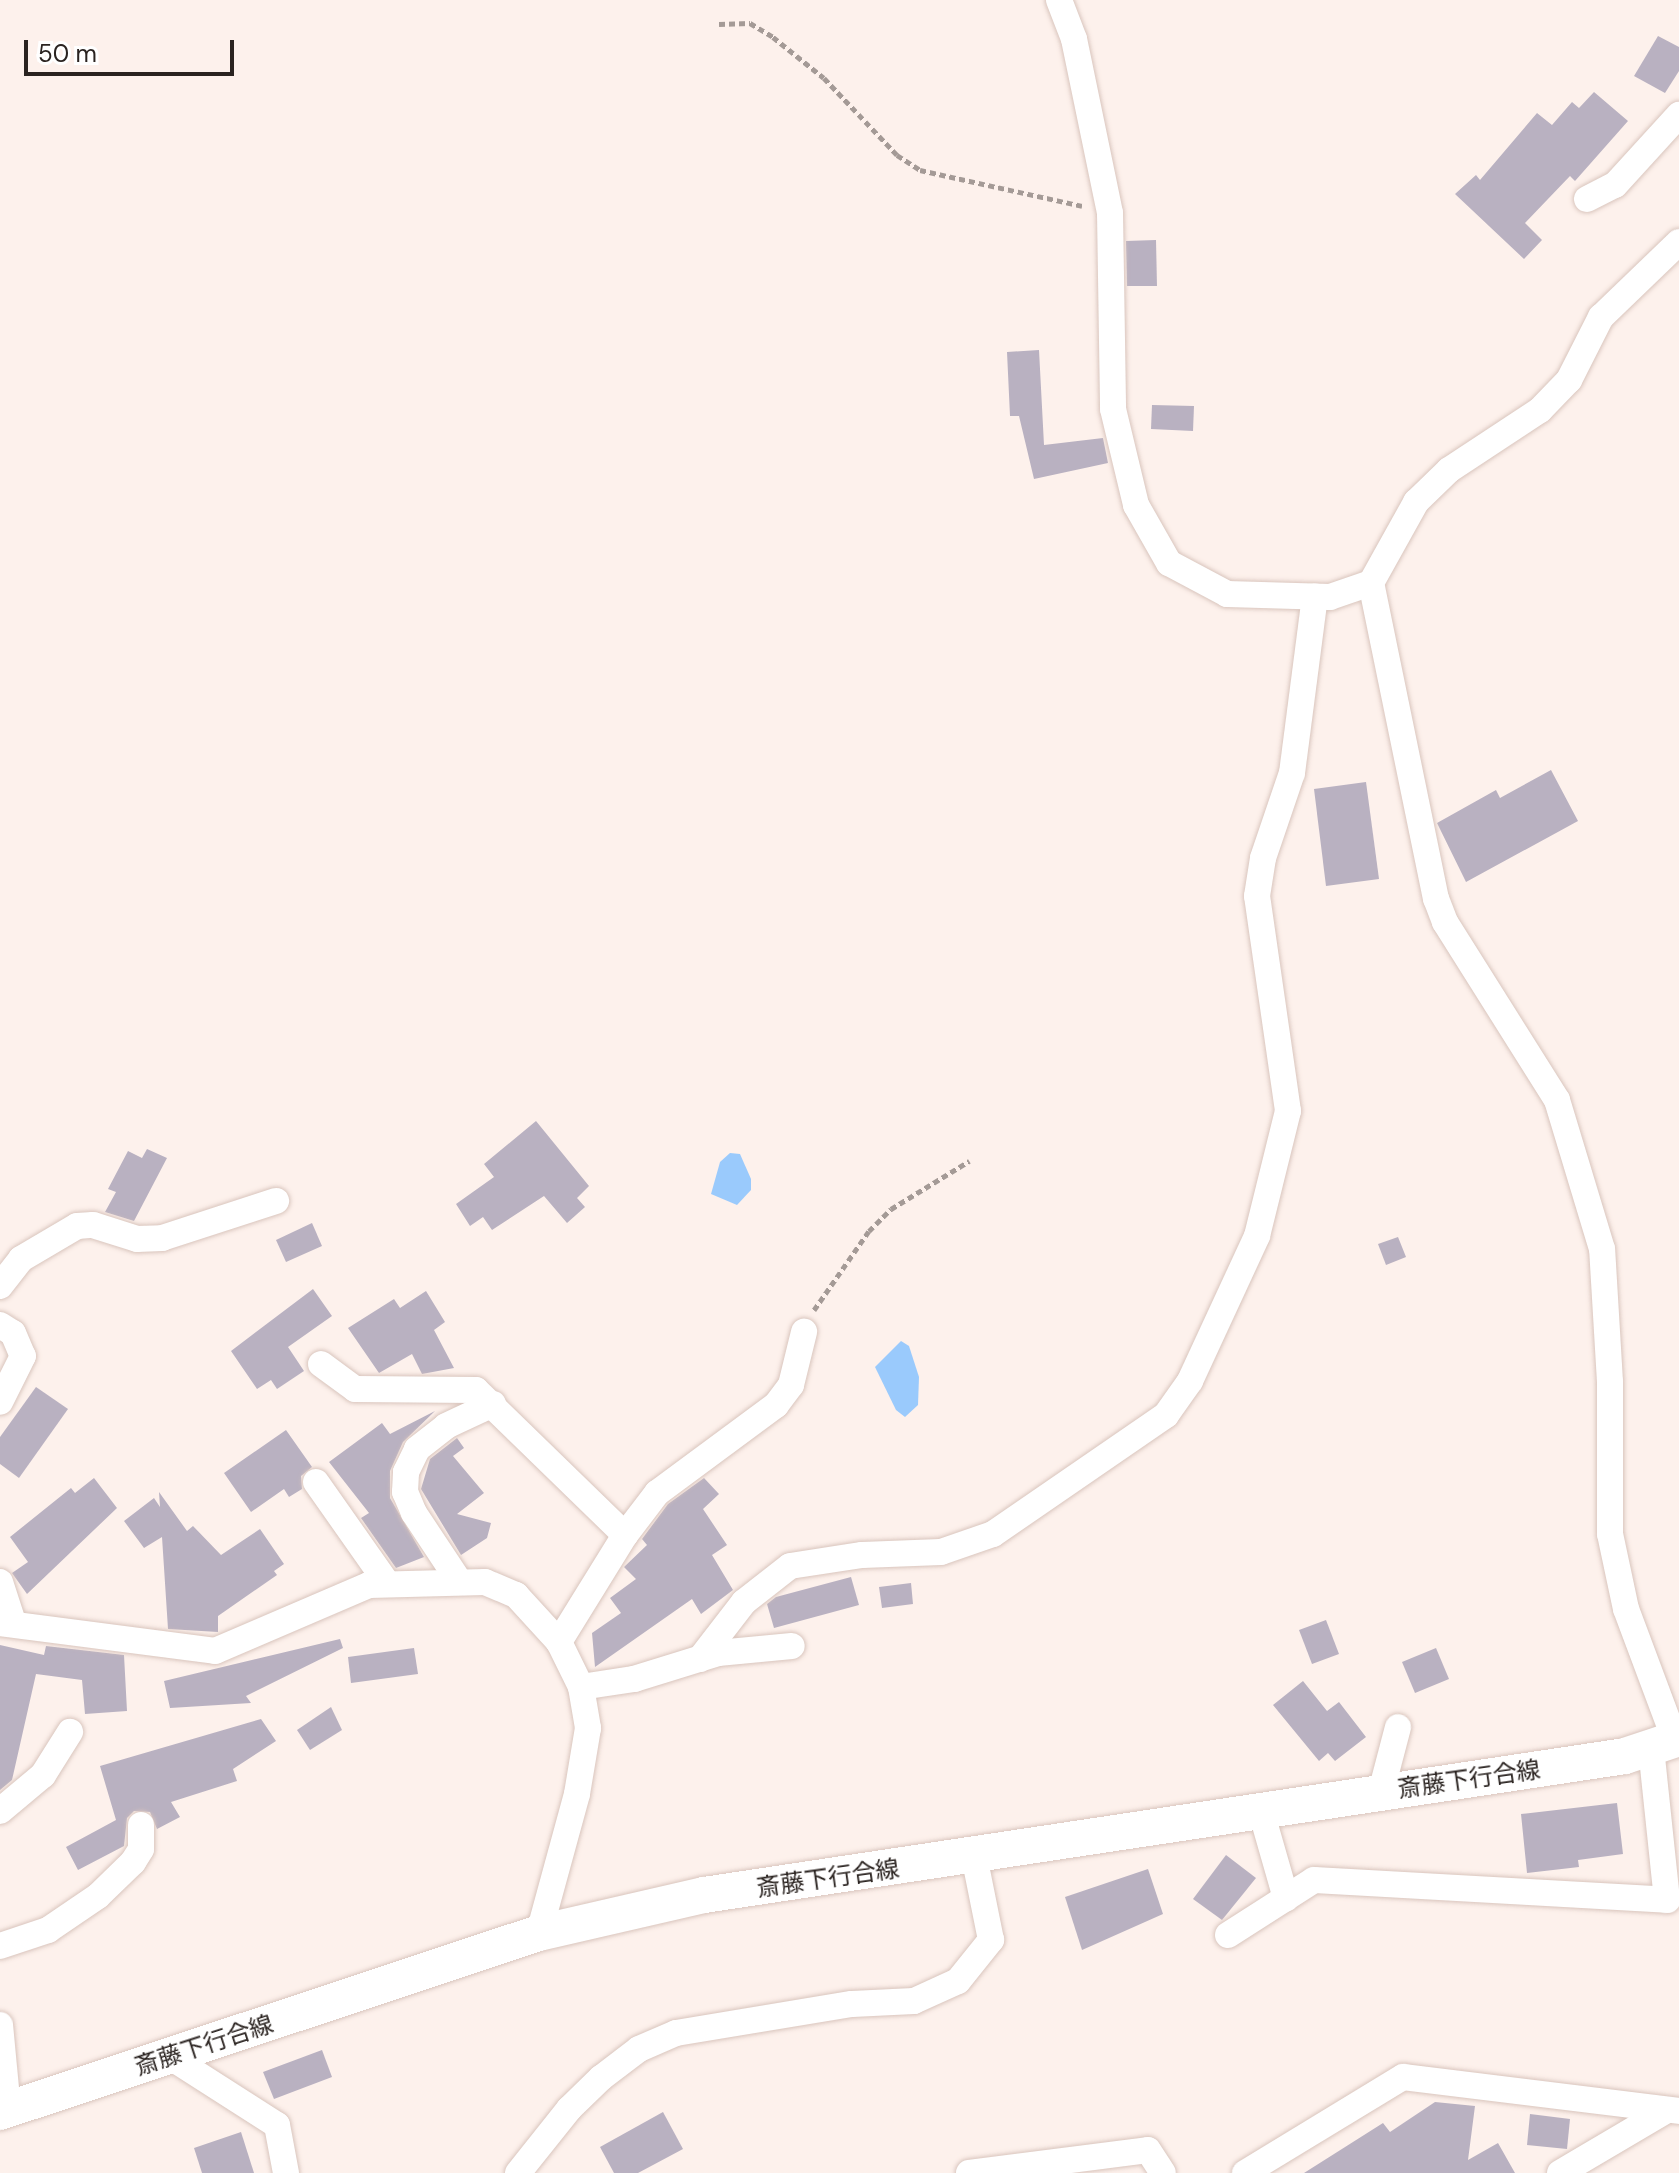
<!DOCTYPE html>
<html>
<head>
<meta charset="utf-8">
<style>
	body { margin:0 }
	#map { position:relative; width:1679px; height:2173px; overflow:hidden; background:#fdf1ec; font-family:"DM Sans","Noto Sans JP",sans-serif }
	div>[style] { position:absolute }
	[style*='--x'] { left:calc(var(--x)*1px); top:calc(var(--y)*1px); width:calc(var(--w)*1px); rotate:calc(var(--a)*1deg) }
	.water>* { inset:0; background:#9acafc }
	.building>* { inset:0; background:#b9b1c1 }
	.path>* { height:5px; margin-top:-2.5px; transform-origin:0; background:repeating-linear-gradient(90deg,#a49a96 0 6px,transparent 0 10px) }
	.roads { filter:drop-shadow(0 0 2px #d9c5bd) drop-shadow(0 0 2px #d9c5bd) }
	.street>* { height:26px; margin:-13px; padding:0 13px; transform-origin:13px; border-radius:13px; background:#fff }
	.secondary>* { height:36px; margin:-18px; padding:0 18px; transform-origin:18px; border-radius:18px; background:#fff }
	span { translate:-50% -50%; white-space:nowrap; text-align:center; line-height:1.15; -webkit-text-stroke:6px #fff; paint-order:stroke }
	.street-label { font-size:24px; color:#2a2320 }
	.scale { position:absolute; left:24px; top:40px; width:210px; height:36px; box-sizing:border-box; border:4px solid #2a2320; border-top:0; padding-left:10px; font-size:24px; line-height:28px; white-space:nowrap; color:#2a2320; -webkit-text-stroke:6px #fff; paint-order:stroke }
</style>
</head>
<body>
<div id="map">
	<div class="water">
		<i style="clip-path:polygon(730px 1153px,740px 1154px,751px 1179px,751px 1190px,737px 1205px,711px 1194px,720px 1162px)"></i>
		<i style="clip-path:polygon(901px 1341px,909px 1346px,919px 1377px,918px 1405px,905px 1417px,896px 1410px,875px 1367px)"></i>
	</div>
	<div class="building">
		<i style="clip-path:polygon(1658px 36px,1679px 47px,1679px 71px,1665px 93px,1634px 76px)"></i>
		<i style="clip-path:polygon(1594px 92px,1628px 121px,1575px 181px,1570px 176px,1525px 223px,1542px 240px,1524px 259px,1455px 194px,1476px 175px,1480px 180px,1537px 113px,1552px 125px,1572px 102px,1579px 108px)"></i>
		<i style="clip-path:polygon(1156px 240px,1157px 286px,1127px 286px,1126px 241px)"></i>
		<i style="clip-path:polygon(1039px 350px,1044px 445px,1103px 438px,1108px 463px,1034px 479px,1019px 416px,1010px 416px,1007px 352px)"></i>
		<i style="clip-path:polygon(1152px 405px,1194px 406px,1193px 431px,1151px 429px)"></i>
		<i style="clip-path:polygon(1551px 770px,1578px 821px,1466px 882px,1437px 823px,1496px 790px,1500px 798px)"></i>
		<i style="clip-path:polygon(1366px 782px,1379px 879px,1326px 886px,1314px 789px)"></i>
		<i style="clip-path:polygon(536px 1121px,589px 1186px,577px 1198px,585px 1207px,567px 1223px,544px 1196px,492px 1230px,483px 1217px,470px 1226px,456px 1204px,494px 1177px,484px 1164px)"></i>
		<i style="clip-path:polygon(147px 1149px,167px 1158px,134px 1221px,105px 1212px,116px 1192px,108px 1189px,128px 1151px,142px 1158px)"></i>
		<i style="clip-path:polygon(312px 1223px,322px 1246px,286px 1262px,276px 1240px)"></i>
		<i style="clip-path:polygon(1398px 1237px,1406px 1257px,1386px 1265px,1378px 1244px)"></i>
		<i style="clip-path:polygon(313px 1289px,332px 1316px,288px 1347px,304px 1371px,277px 1389px,271px 1380px,257px 1389px,231px 1351px)"></i>
		<i style="clip-path:polygon(426px 1291px,445px 1322px,434px 1330px,454px 1368px,422px 1374px,412px 1354px,379px 1373px,348px 1328px,394px 1299px,400px 1308px)"></i>
		<i style="clip-path:polygon(36px 1387px,68px 1409px,19px 1478px,0 1464px,0 1437px)"></i>
		<i style="clip-path:polygon(435px 1411px,403px 1442px,390px 1471px,390px 1498px,424px 1557px,396px 1568px,361px 1518px,369px 1513px,329px 1462px,382px 1423px,390px 1434px)"></i>
		<i style="clip-path:polygon(286px 1430px,312px 1467px,301px 1476px,302px 1489px,289px 1497px,284px 1489px,251px 1512px,224px 1473px)"></i>
		<i style="clip-path:polygon(457px 1438px,464px 1448px,453px 1456px,484px 1493px,457px 1514px,491px 1523px,487px 1538px,461px 1555px,421px 1489px,430px 1459px)"></i>
		<i style="clip-path:polygon(94px 1478px,117px 1508px,27px 1594px,12px 1573px,28px 1562px,10px 1537px,71px 1488px,75px 1493px)"></i>
		<i style="clip-path:polygon(704px 1478px,719px 1494px,703px 1509px,727px 1545px,712px 1555px,733px 1590px,701px 1614px,692px 1599px,595px 1667px,592px 1633px,621px 1613px,610px 1598px,636px 1579px,624px 1567px,647px 1545px,642px 1539px,668px 1504px)"></i>
		<i style="clip-path:polygon(159px 1492px,187px 1531px,193px 1526px,221px 1555px,260px 1529px,284px 1564px,274px 1571px,277px 1575px,218px 1616px,218px 1632px,168px 1629px,162px 1537px,144px 1548px,124px 1521px,154px 1498px,160px 1507px)"></i>
		<i style="clip-path:polygon(851px 1577px,859px 1605px,774px 1628px,767px 1604px,776px 1597px)"></i>
		<i style="clip-path:polygon(911px 1583px,913px 1604px,882px 1608px,879px 1587px)"></i>
		<i style="clip-path:polygon(1326px 1620px,1339px 1654px,1312px 1664px,1299px 1630px)"></i>
		<i style="clip-path:polygon(340px 1639px,343px 1648px,246px 1696px,251px 1703px,170px 1708px,164px 1681px)"></i>
		<i style="clip-path:polygon(0 1645px,44px 1655px,46px 1646px,124px 1655px,127px 1711px,85px 1714px,82px 1680px,36px 1674px,12px 1780px,0 1790px)"></i>
		<i style="clip-path:polygon(414px 1648px,418px 1674px,351px 1683px,348px 1657px)"></i>
		<i style="clip-path:polygon(1436px 1648px,1449px 1679px,1415px 1693px,1402px 1662px)"></i>
		<i style="clip-path:polygon(1303px 1681px,1327px 1711px,1339px 1702px,1366px 1737px,1335px 1761px,1328px 1753px,1319px 1761px,1273px 1705px)"></i>
		<i style="clip-path:polygon(331px 1707px,342px 1730px,310px 1750px,297px 1730px)"></i>
		<i style="clip-path:polygon(261px 1719px,276px 1741px,233px 1769px,237px 1781px,171px 1802px,180px 1817px,157px 1829px,150px 1812px,134px 1811px,127px 1818px,124px 1846px,78px 1870px,66px 1847px,116px 1820px,100px 1766px)"></i>
		<i style="clip-path:polygon(1617px 1803px,1623px 1854px,1578px 1860px,1579px 1867px,1527px 1873px,1521px 1814px)"></i>
		<i style="clip-path:polygon(1226px 1855px,1256px 1878px,1222px 1920px,1193px 1899px)"></i>
		<i style="clip-path:polygon(1148px 1869px,1163px 1914px,1082px 1950px,1065px 1897px)"></i>
		<i style="clip-path:polygon(322px 2050px,332px 2077px,274px 2099px,263px 2072px)"></i>
		<i style="clip-path:polygon(1435px 2102px,1475px 2106px,1468px 2160px,1498px 2143px,1515px 2173px,1304px 2173px,1383px 2123px,1390px 2132px)"></i>
		<i style="clip-path:polygon(663px 2112px,683px 2149px,638px 2173px,614px 2173px,600px 2147px)"></i>
		<i style="clip-path:polygon(1530px 2114px,1570px 2119px,1567px 2149px,1527px 2145px)"></i>
		<i style="clip-path:polygon(241px 2132px,254px 2173px,202px 2173px,194px 2148px)"></i>
	</div>
	<div class="path">
		<i style="--x:719;--y:24;--w:31;--a:-2"></i>
		<i style="--x:750;--y:23;--w:27;--a:31"></i>
		<i style="--x:773;--y:37;--w:65;--a:38.8"></i>
		<i style="--x:824;--y:78;--w:106;--a:46.5"></i>
		<i style="--x:897;--y:155;--w:27;--a:33"></i>
		<i style="--x:920;--y:170;--w:166;--a:12.5"></i>
		<i style="--x:814;--y:1310;--w:96;--a:-55.2"></i>
		<i style="--x:869;--y:1231;--w:31;--a:-45"></i>
		<i style="--x:891;--y:1209;--w:92;--a:-31.6"></i>
	</div>
	<div class="roads">
		<div class="street">
			<i style="--x:1059;--y:0;--w:42;--a:69"></i>
			<i style="--x:1074;--y:39;--w:178;--a:78.3"></i>
			<i style="--x:1110;--y:213;--w:196;--a:89.1"></i>
			<i style="--x:1113;--y:409;--w:99;--a:76.5"></i>
			<i style="--x:1136;--y:505;--w:67;--a:60.4"></i>
			<i style="--x:1169;--y:563;--w:66;--a:28.1"></i>
			<i style="--x:1227;--y:594;--w:103;--a:1.7"></i>
			<i style="--x:1330;--y:597;--w:43;--a:-18.9"></i>
			<i style="--x:1587;--y:199;--w:31;--a:-27"></i>
			<i style="--x:1615;--y:185;--w:95;--a:-47.6"></i>
			<i style="--x:0;--y:1286;--w:34;--a:-52"></i>
			<i style="--x:21;--y:1259;--w:65;--a:-30.5"></i>
			<i style="--x:77;--y:1226;--w:16;--a:-4"></i>
			<i style="--x:93;--y:1225;--w:46;--a:17.7"></i>
			<i style="--x:137;--y:1239;--w:25;--a:-2"></i>
			<i style="--x:162;--y:1238;--w:120;--a:-18"></i>
			<i style="--x:0;--y:1325;--w:15;--a:32"></i>
			<i style="--x:13;--y:1333;--w:25;--a:67"></i>
			<i style="--x:23;--y:1356;--w:51;--a:116.6"></i>
			<i style="--x:321;--y:1364;--w:42;--a:36.3"></i>
			<i style="--x:355;--y:1389;--w:121;--a:0.5"></i>
			<i style="--x:476;--y:1390;--w:208;--a:44.2"></i>
			<i style="--x:625;--y:1535;--w:126;--a:121.7"></i>
			<i style="--x:316;--y:1482;--w:123;--a:54.9"></i>
			<i style="--x:625;--y:1535;--w:53;--a:-52.7"></i>
			<i style="--x:657;--y:1493;--w:148;--a:-36.5"></i>
			<i style="--x:776;--y:1405;--w:25;--a:-53"></i>
			<i style="--x:791;--y:1385;--w:55;--a:-76.2"></i>
			<i style="--x:459;--y:1581;--w:82;--a:-123.5"></i>
			<i style="--x:414;--y:1513;--w:23;--a:-113"></i>
			<i style="--x:405;--y:1492;--w:20;--a:-87"></i>
			<i style="--x:406;--y:1472;--w:25;--a:-64"></i>
			<i style="--x:417;--y:1449;--w:37;--a:-38"></i>
			<i style="--x:446;--y:1426;--w:52;--a:-25.1"></i>
			<i style="--x:0;--y:1582;--w:42;--a:72"></i>
			<i style="--x:0;--y:1623;--w:217;--a:7.4"></i>
			<i style="--x:215;--y:1651;--w:168;--a:-23.2"></i>
			<i style="--x:369;--y:1585;--w:116;--a:-1.5"></i>
			<i style="--x:485;--y:1582;--w:34;--a:23"></i>
			<i style="--x:516;--y:1595;--w:64;--a:47.5"></i>
			<i style="--x:559;--y:1642;--w:50;--a:63.9"></i>
			<i style="--x:581;--y:1687;--w:42;--a:80.3"></i>
			<i style="--x:588;--y:1728;--w:67;--a:99.5"></i>
			<i style="--x:577;--y:1794;--w:144;--a:105.3"></i>
			<i style="--x:700;--y:1659;--w:72;--a:-52.3"></i>
			<i style="--x:744;--y:1602;--w:58;--a:-38"></i>
			<i style="--x:790;--y:1566;--w:73;--a:-8.7"></i>
			<i style="--x:862;--y:1555;--w:79;--a:-2.2"></i>
			<i style="--x:941;--y:1552;--w:55;--a:-19.1"></i>
			<i style="--x:993;--y:1534;--w:210;--a:-34.5"></i>
			<i style="--x:1166;--y:1415;--w:42;--a:-54.8"></i>
			<i style="--x:1190;--y:1381;--w:160;--a:-65.2"></i>
			<i style="--x:1257;--y:1236;--w:129;--a:-76.1"></i>
			<i style="--x:1288;--y:1111;--w:217;--a:-98.2"></i>
			<i style="--x:1257;--y:896;--w:38;--a:-81"></i>
			<i style="--x:1263;--y:858;--w:90;--a:-71.2"></i>
			<i style="--x:1292;--y:773;--w:178;--a:-82.6"></i>
			<i style="--x:581;--y:1687;--w:54;--a:-8.6"></i>
			<i style="--x:634;--y:1679;--w:88;--a:-17.2"></i>
			<i style="--x:718;--y:1653;--w:74;--a:-5.4"></i>
			<i style="--x:1675;--y:1740;--w:140;--a:-110.5"></i>
			<i style="--x:1626;--y:1609;--w:77;--a:-102"></i>
			<i style="--x:1610;--y:1534;--w:152;--a:-90"></i>
			<i style="--x:1610;--y:1382;--w:133;--a:-93.4"></i>
			<i style="--x:1602;--y:1249;--w:156;--a:-106.8"></i>
			<i style="--x:1557;--y:1100;--w:210;--a:-122.2"></i>
			<i style="--x:1445;--y:922;--w:25;--a:-111"></i>
			<i style="--x:1436;--y:899;--w:323;--a:-101.6"></i>
			<i style="--x:1371;--y:583;--w:93;--a:-60.9"></i>
			<i style="--x:1416;--y:502;--w:46;--a:-44.1"></i>
			<i style="--x:1449;--y:470;--w:109;--a:-33.4"></i>
			<i style="--x:1540;--y:410;--w:42;--a:-46"></i>
			<i style="--x:1569;--y:380;--w:71;--a:-63.1"></i>
			<i style="--x:1601;--y:317;--w:108;--a:-43.9"></i>
			<i style="--x:1381;--y:1792;--w:67;--a:-75.3"></i>
			<i style="--x:0;--y:1811;--w:56;--a:-39.9"></i>
			<i style="--x:43;--y:1775;--w:51;--a:-57.9"></i>
			<i style="--x:1261;--y:1811;--w:91;--a:74"></i>
			<i style="--x:1228;--y:1935;--w:102;--a:-32.6"></i>
			<i style="--x:1314;--y:1880;--w:354;--a:3.2"></i>
			<i style="--x:1667;--y:1900;--w:153;--a:-96"></i>
			<i style="--x:0;--y:1946;--w:51;--a:-18.4"></i>
			<i style="--x:48;--y:1930;--w:60;--a:-34.2"></i>
			<i style="--x:98;--y:1896;--w:49;--a:-44.2"></i>
			<i style="--x:133;--y:1862;--w:15;--a:-58"></i>
			<i style="--x:141;--y:1849;--w:24;--a:-90"></i>
			<i style="--x:0;--y:2025;--w:84;--a:84.6"></i>
			<i style="--x:169;--y:2056;--w:128;--a:32.6"></i>
			<i style="--x:277;--y:2125;--w:49;--a:79.4"></i>
			<i style="--x:518;--y:2173;--w:82;--a:-51.4"></i>
			<i style="--x:569;--y:2109;--w:45;--a:-44.1"></i>
			<i style="--x:601;--y:2078;--w:48;--a:-37.3"></i>
			<i style="--x:639;--y:2049;--w:40;--a:-23.4"></i>
			<i style="--x:676;--y:2033;--w:178;--a:-9.4"></i>
			<i style="--x:852;--y:2004;--w:62;--a:-2.8"></i>
			<i style="--x:914;--y:2001;--w:48;--a:-24.4"></i>
			<i style="--x:958;--y:1981;--w:53;--a:-51.2"></i>
			<i style="--x:991;--y:1940;--w:86;--a:-101.4"></i>
			<i style="--x:969;--y:2173;--w:180;--a:-7.3"></i>
			<i style="--x:1148;--y:2150;--w:27;--a:57"></i>
			<i style="--x:1245;--y:2173;--w:185;--a:-31.3"></i>
			<i style="--x:1403;--y:2077;--w:278;--a:7"></i>
			<i style="--x:1560;--y:2173;--w:124;--a:-30.5"></i>
		</div>
		<div class="secondary">
			<i style="--x:0;--y:2112;--w:568;--a:-18.37"></i>
			<i style="--x:539;--y:1933;--w:169;--a:-13"></i>
			<i style="--x:704;--y:1895;--w:931;--a:-8.58"></i>
			<i style="--x:1625;--y:1756;--w:57;--a:-18.4"></i>
		</div>
	</div>
	<div class="street-label">
		<span style="left:1469px;top:1779px;rotate:-8deg">斎藤下行合線</span>
		<span style="left:828px;top:1878px;rotate:-8deg">斎藤下行合線</span>
		<span style="left:204px;top:2045px;rotate:-18deg">斎藤下行合線</span>
	</div>
	<div class="scale">50 m</div>
</div>
</body>
</html>
